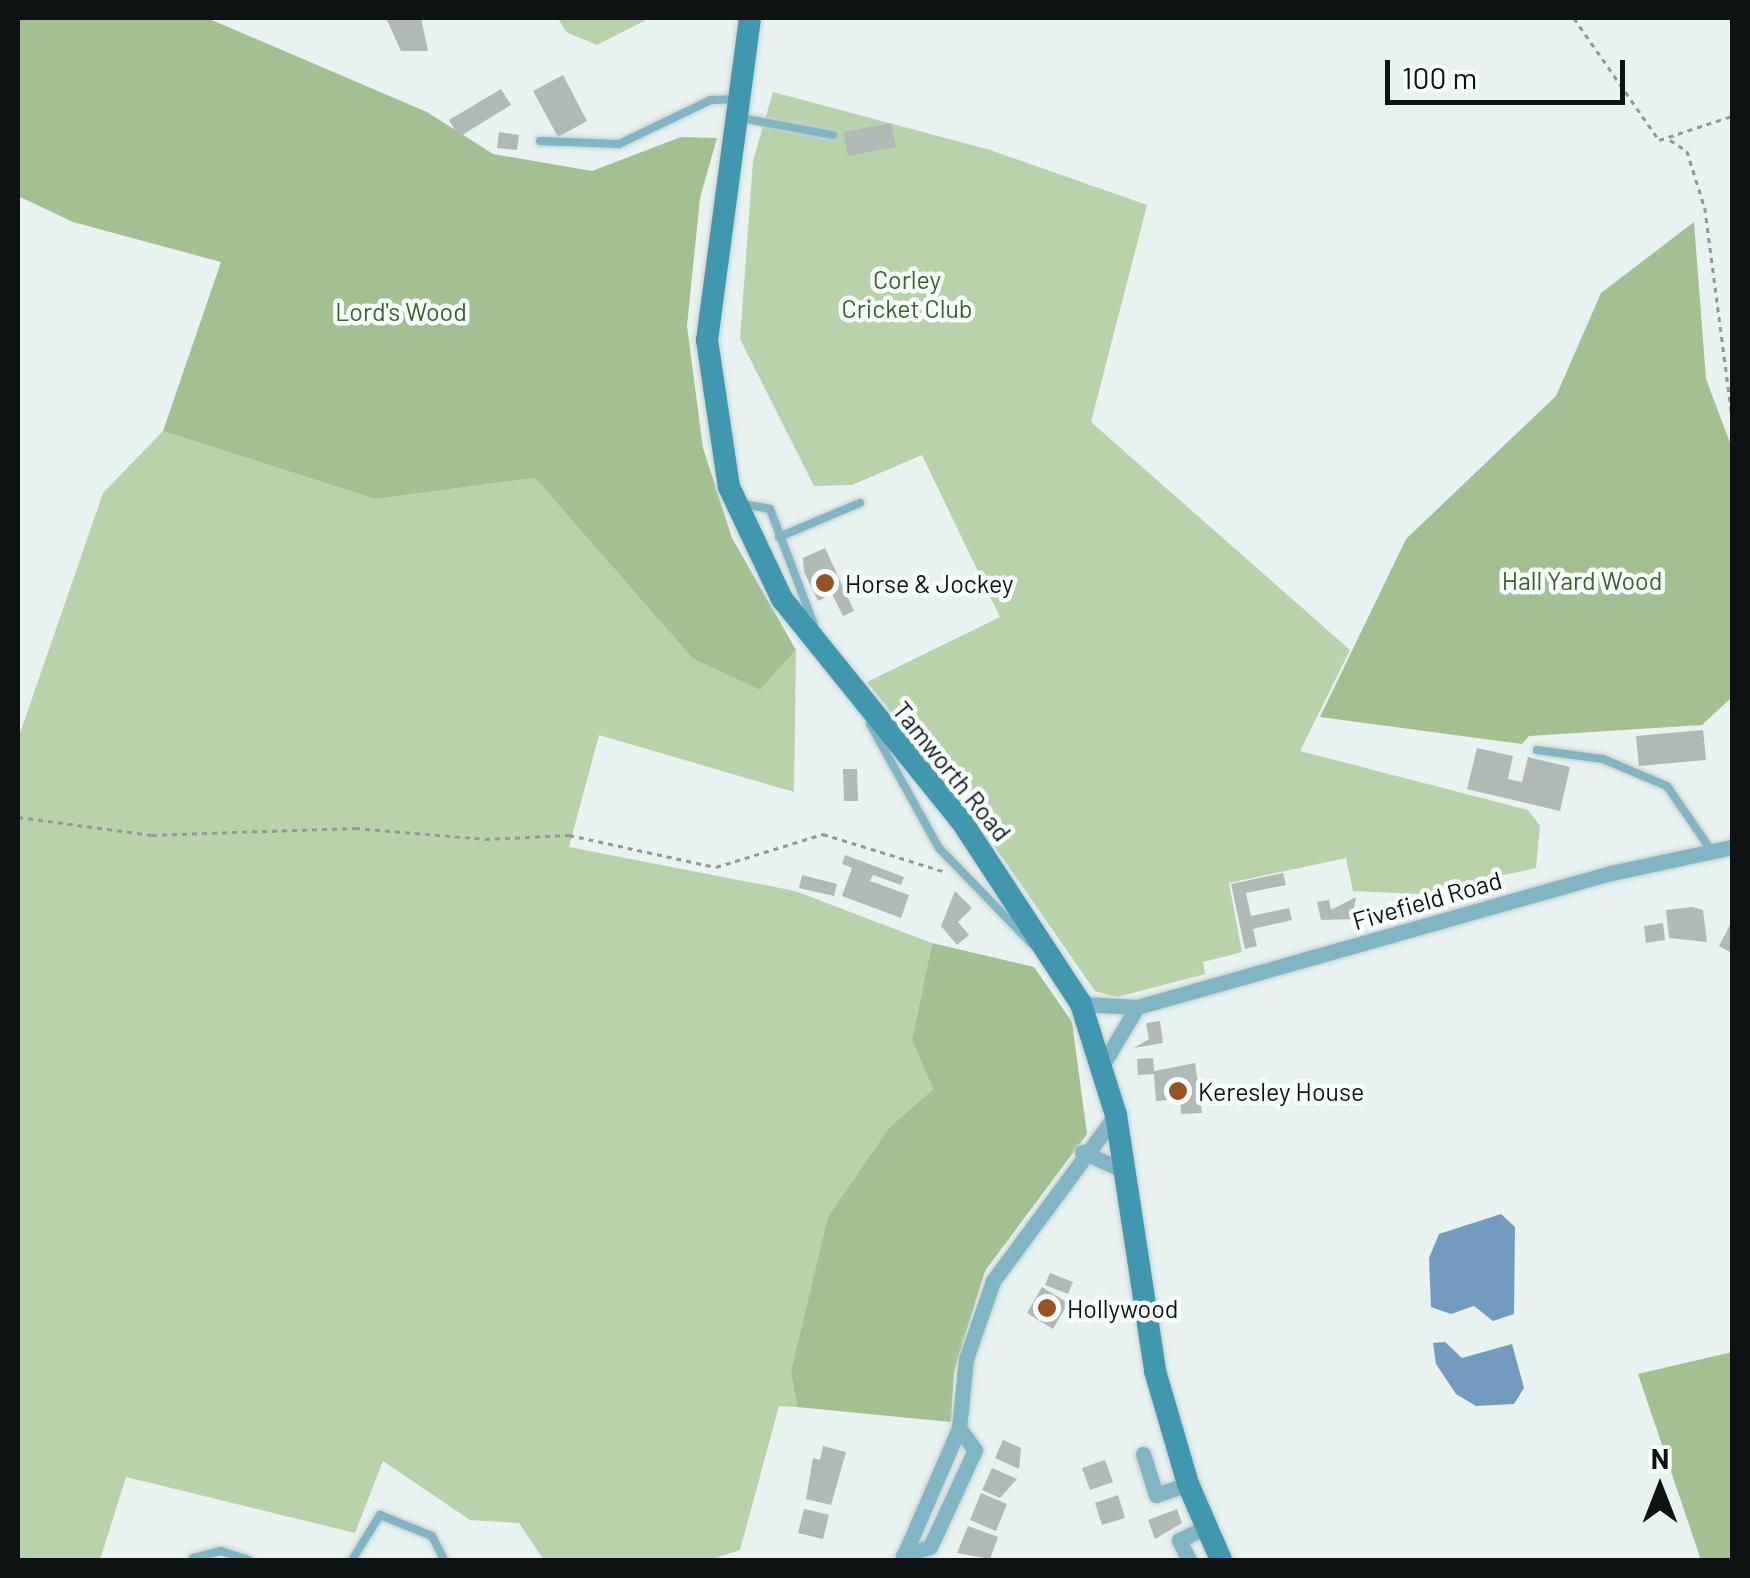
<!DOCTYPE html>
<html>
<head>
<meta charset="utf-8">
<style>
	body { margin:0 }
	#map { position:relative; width:1750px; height:1578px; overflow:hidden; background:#e7f2f1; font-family:Barlow,sans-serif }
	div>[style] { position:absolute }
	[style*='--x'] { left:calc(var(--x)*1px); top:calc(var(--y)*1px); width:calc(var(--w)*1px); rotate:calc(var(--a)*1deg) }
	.green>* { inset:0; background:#b8d2ab }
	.forest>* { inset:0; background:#a3c093 }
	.water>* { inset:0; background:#729bbf }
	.building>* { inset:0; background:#b0b9b4 }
	.path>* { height:2.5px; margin-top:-1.25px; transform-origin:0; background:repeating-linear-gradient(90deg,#919998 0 5px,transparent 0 10px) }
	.roads { filter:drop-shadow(0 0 2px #c4cecd) drop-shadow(0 0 2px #c4cecd) }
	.lane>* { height:8px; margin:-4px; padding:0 4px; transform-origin:4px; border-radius:4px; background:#81b5c4 }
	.street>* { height:15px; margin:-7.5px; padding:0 7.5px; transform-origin:7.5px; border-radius:7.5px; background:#81b5c4 }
	.secondary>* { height:22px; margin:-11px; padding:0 11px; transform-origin:11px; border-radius:11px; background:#4197ad }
	.dots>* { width:28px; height:28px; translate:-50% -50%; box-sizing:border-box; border:5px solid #f8fffe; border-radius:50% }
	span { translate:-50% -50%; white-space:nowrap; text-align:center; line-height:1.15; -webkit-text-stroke:9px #f8fffe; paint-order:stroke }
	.park-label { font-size:25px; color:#3d6225 }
	.poi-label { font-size:25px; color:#0e1212 }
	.left { translate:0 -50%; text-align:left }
	.street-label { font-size:25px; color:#0e1212 }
	.frame { position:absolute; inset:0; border:20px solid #0e1212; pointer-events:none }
	.north { position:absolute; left:1610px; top:1438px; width:100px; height:100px; -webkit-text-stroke:8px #f8fffe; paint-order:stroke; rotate:0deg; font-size:28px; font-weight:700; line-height:40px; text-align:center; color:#0e1212 }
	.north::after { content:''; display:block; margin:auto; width:35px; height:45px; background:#0e1212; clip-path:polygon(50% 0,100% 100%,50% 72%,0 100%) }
	.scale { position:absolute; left:1385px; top:60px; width:240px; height:45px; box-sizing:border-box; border:5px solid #0e1212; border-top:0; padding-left:12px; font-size:30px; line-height:35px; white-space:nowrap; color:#0e1212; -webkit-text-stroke:8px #f8fffe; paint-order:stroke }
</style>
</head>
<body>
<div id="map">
	<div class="green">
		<i style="clip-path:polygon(558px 18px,650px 18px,597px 45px,566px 32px)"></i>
		<i style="clip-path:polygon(773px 92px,990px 150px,1147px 205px,1091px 422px,1350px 650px,1300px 751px,1528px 810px,1540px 826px,1536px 868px,1418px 894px,1353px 891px,1346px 858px,1229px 883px,1242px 952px,1203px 962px,1205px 974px,1117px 997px,1095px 991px,970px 811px,867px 682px,1000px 617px,922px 455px,852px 485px,814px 486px,740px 339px,753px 161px)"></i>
		<i style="clip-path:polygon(163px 431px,375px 499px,535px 478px,693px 659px,760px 690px,796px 650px,794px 792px,599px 735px,569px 847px,795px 891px,932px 943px,912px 1040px,933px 1089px,890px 1127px,791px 1372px,797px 1407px,779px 1406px,740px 1550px,709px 1560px,544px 1560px,519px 1523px,470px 1520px,383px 1461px,355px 1533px,126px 1477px,100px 1560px,18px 1560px,18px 739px,103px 493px)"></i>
	</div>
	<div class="forest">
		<i style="clip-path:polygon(18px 18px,207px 18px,427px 112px,493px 154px,592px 171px,681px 137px,717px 138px,700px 198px,687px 326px,703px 448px,732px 538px,796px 650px,760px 690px,693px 659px,535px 478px,375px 499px,163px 431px,221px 262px,73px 222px,18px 196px)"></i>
		<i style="clip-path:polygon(1694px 222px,1706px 379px,1732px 448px,1732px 697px,1702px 725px,1529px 736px,1522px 744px,1320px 717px,1406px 539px,1556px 396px,1601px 293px)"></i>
		<i style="clip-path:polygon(932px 943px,1034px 967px,1072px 1022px,1087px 1134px,985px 1271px,954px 1372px,951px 1422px,797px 1407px,791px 1372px,828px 1217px,890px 1127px,933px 1089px,912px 1040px)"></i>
		<i style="clip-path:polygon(1732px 1352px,1732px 1560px,1701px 1560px,1638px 1374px)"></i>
	</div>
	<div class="water">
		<i style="clip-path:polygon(1501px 1214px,1515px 1227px,1514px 1314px,1493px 1321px,1474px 1306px,1451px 1314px,1431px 1307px,1429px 1258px,1439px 1234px)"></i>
		<i style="clip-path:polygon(1445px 1342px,1462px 1358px,1512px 1344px,1524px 1388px,1514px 1404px,1476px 1406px,1456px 1394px,1436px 1364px,1433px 1343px)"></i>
	</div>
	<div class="building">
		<i style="clip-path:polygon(386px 18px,421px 18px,428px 51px,401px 51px)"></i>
		<i style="clip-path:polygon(563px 75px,587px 121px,558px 137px,533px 91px)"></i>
		<i style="clip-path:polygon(501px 89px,511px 105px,459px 137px,449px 120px)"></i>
		<i style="clip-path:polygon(891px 123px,896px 147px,848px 156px,843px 132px)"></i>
		<i style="clip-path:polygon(499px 132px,519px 135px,517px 150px,497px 148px)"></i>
		<i style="clip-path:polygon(825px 548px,854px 611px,843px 616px,832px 594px,818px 601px,804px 572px,803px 558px)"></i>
		<i style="clip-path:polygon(1703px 730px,1706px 760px,1639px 766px,1636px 736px)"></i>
		<i style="clip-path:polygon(1477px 748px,1513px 756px,1508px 779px,1522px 782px,1528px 757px,1570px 767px,1560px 811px,1467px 789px)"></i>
		<i style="clip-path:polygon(843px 769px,857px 769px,858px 801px,844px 801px)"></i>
		<i style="clip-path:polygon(845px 855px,904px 877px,901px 885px,873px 875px,870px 881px,909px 895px,901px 918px,842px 896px,852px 868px,842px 864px)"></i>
		<i style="clip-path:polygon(1283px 873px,1286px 885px,1246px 893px,1251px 916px,1289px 908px,1292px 920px,1253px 929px,1257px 946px,1245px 949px,1231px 884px)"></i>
		<i style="clip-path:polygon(802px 875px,837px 884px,834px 896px,799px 888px)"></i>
		<i style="clip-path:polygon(955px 891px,972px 908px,958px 922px,969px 935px,957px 945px,941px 926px)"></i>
		<i style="clip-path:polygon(1356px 897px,1352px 919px,1321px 920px,1317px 902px,1329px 900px,1331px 910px)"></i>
		<i style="clip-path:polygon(1692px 907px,1703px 910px,1707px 942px,1669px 938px,1666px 910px)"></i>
		<i style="clip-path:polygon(1732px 921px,1732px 953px,1719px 946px)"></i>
		<i style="clip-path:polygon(1663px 923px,1665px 940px,1646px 943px,1644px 926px)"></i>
		<i style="clip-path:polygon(1160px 1021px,1163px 1043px,1134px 1048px,1149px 1039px,1146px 1023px)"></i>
		<i style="clip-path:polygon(1153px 1058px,1154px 1071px,1195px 1063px,1202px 1113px,1181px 1114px,1180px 1099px,1156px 1101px,1154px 1074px,1138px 1075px,1137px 1059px)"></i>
		<i style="clip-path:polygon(1050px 1273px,1073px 1282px,1068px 1294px,1045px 1285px)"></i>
		<i style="clip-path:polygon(1042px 1287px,1068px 1303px,1053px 1329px,1027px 1313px)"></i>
		<i style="clip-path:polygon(1003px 1440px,1021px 1448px,1019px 1469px,995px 1458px)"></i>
		<i style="clip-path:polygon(823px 1446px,846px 1452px,831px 1505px,806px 1499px,813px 1458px,820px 1460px)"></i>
		<i style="clip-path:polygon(1105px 1460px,1113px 1482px,1090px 1490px,1082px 1468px)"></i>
		<i style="clip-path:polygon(992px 1468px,1017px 1479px,1000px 1498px,982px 1490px)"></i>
		<i style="clip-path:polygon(981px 1493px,1007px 1504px,996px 1531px,970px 1520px)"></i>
		<i style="clip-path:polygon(1118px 1495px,1125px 1518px,1102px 1525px,1095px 1503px)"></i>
		<i style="clip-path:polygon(804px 1509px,829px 1515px,823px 1539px,798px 1533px)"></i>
		<i style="clip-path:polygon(1177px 1509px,1182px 1523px,1155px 1539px,1148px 1520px)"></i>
		<i style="clip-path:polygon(968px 1526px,998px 1537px,990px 1559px,957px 1553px)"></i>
	</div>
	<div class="path">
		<i style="--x:1574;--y:18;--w:149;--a:55.1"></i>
		<i style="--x:1659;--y:140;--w:77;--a:-18.2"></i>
		<i style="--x:1670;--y:140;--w:20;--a:33"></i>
		<i style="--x:1687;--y:151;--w:60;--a:72.5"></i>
		<i style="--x:1705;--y:208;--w:210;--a:82.6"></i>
		<i style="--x:18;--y:817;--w:135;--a:7.7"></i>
		<i style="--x:152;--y:835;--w:203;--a:-2"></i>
		<i style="--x:355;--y:828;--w:130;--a:4.8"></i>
		<i style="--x:485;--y:839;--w:84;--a:-2.7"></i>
		<i style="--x:569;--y:835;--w:150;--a:12.3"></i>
		<i style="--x:716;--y:867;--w:112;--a:-17.1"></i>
		<i style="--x:823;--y:834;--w:129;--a:17.2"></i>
	</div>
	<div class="roads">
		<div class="lane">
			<i style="--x:741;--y:118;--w:94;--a:10.5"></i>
			<i style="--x:540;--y:141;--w:79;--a:2.2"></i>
			<i style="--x:619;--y:144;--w:102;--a:-25.6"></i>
			<i style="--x:711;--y:100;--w:24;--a:-2"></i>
			<i style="--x:743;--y:504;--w:27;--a:10"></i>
			<i style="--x:770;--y:509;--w:124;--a:69.2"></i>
			<i style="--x:779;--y:537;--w:88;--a:-22.8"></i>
			<i style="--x:870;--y:724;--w:142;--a:60.9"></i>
			<i style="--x:939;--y:848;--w:134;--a:45.9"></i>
			<i style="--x:1537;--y:750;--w:67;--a:7.8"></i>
			<i style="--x:1603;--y:759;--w:69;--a:22.9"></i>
			<i style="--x:1667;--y:786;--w:78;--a:55.5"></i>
			<i style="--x:193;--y:1558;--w:29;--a:-14"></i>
			<i style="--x:221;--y:1551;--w:29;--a:18"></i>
			<i style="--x:352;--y:1560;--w:53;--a:-58.1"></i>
			<i style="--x:380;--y:1515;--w:56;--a:22"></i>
			<i style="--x:432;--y:1536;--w:27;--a:63"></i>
		</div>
		<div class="street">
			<i style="--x:1081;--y:1004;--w:56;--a:3.1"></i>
			<i style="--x:1137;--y:1007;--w:493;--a:-15.8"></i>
			<i style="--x:1611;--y:873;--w:124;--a:-12.1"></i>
			<i style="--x:1103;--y:1064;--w:66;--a:-59.2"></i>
			<i style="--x:1082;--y:1152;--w:47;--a:23.8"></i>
			<i style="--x:1143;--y:1454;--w:43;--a:72.4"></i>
			<i style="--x:1156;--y:1495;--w:34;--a:-19"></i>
			<i style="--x:903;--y:1555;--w:28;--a:-17"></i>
			<i style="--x:930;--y:1547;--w:107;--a:-65.1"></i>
			<i style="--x:975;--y:1450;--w:27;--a:-126"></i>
			<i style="--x:902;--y:1560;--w:144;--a:-66.6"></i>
			<i style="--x:959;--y:1428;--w:69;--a:-84.2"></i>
			<i style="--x:966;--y:1359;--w:83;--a:-70.9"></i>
			<i style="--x:993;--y:1281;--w:207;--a:-53.5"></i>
			<i style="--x:1189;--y:1560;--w:22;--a:-117"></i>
			<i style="--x:1179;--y:1540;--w:26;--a:-25"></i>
		</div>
		<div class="secondary">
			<i style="--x:750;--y:18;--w:325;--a:97.6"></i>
			<i style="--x:707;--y:340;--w:149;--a:81.5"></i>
			<i style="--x:729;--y:487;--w:124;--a:64.7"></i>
			<i style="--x:782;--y:599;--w:287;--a:51.1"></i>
			<i style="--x:962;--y:822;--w:217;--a:56.8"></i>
			<i style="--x:1081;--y:1004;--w:116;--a:72.5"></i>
			<i style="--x:1116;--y:1115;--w:259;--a:81.3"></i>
			<i style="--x:1155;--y:1371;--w:118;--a:73.7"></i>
			<i style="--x:1188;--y:1484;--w:83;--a:66.5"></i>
		</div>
	</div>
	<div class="dots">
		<i style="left:825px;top:583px;background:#975325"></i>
		<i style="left:1178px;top:1091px;background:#975325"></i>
		<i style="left:1047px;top:1308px;background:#975325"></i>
	</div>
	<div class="park-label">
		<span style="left:907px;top:294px">Corley<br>Cricket Club</span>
		<span style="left:401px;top:311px">Lord's Wood</span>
		<span style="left:1582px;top:580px">Hall Yard Wood</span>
	</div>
	<div class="poi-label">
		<span class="left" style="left:845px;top:583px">Horse &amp; Jockey</span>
		<span class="left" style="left:1198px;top:1091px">Keresley House</span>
		<span class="left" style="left:1067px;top:1308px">Hollywood</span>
	</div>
	<div class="street-label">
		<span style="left:952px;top:771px;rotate:51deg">Tamworth Road</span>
		<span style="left:1427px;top:900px;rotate:-16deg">Fivefield Road</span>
	</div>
	<div class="frame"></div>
	<div class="north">N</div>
	<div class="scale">100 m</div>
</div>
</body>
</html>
